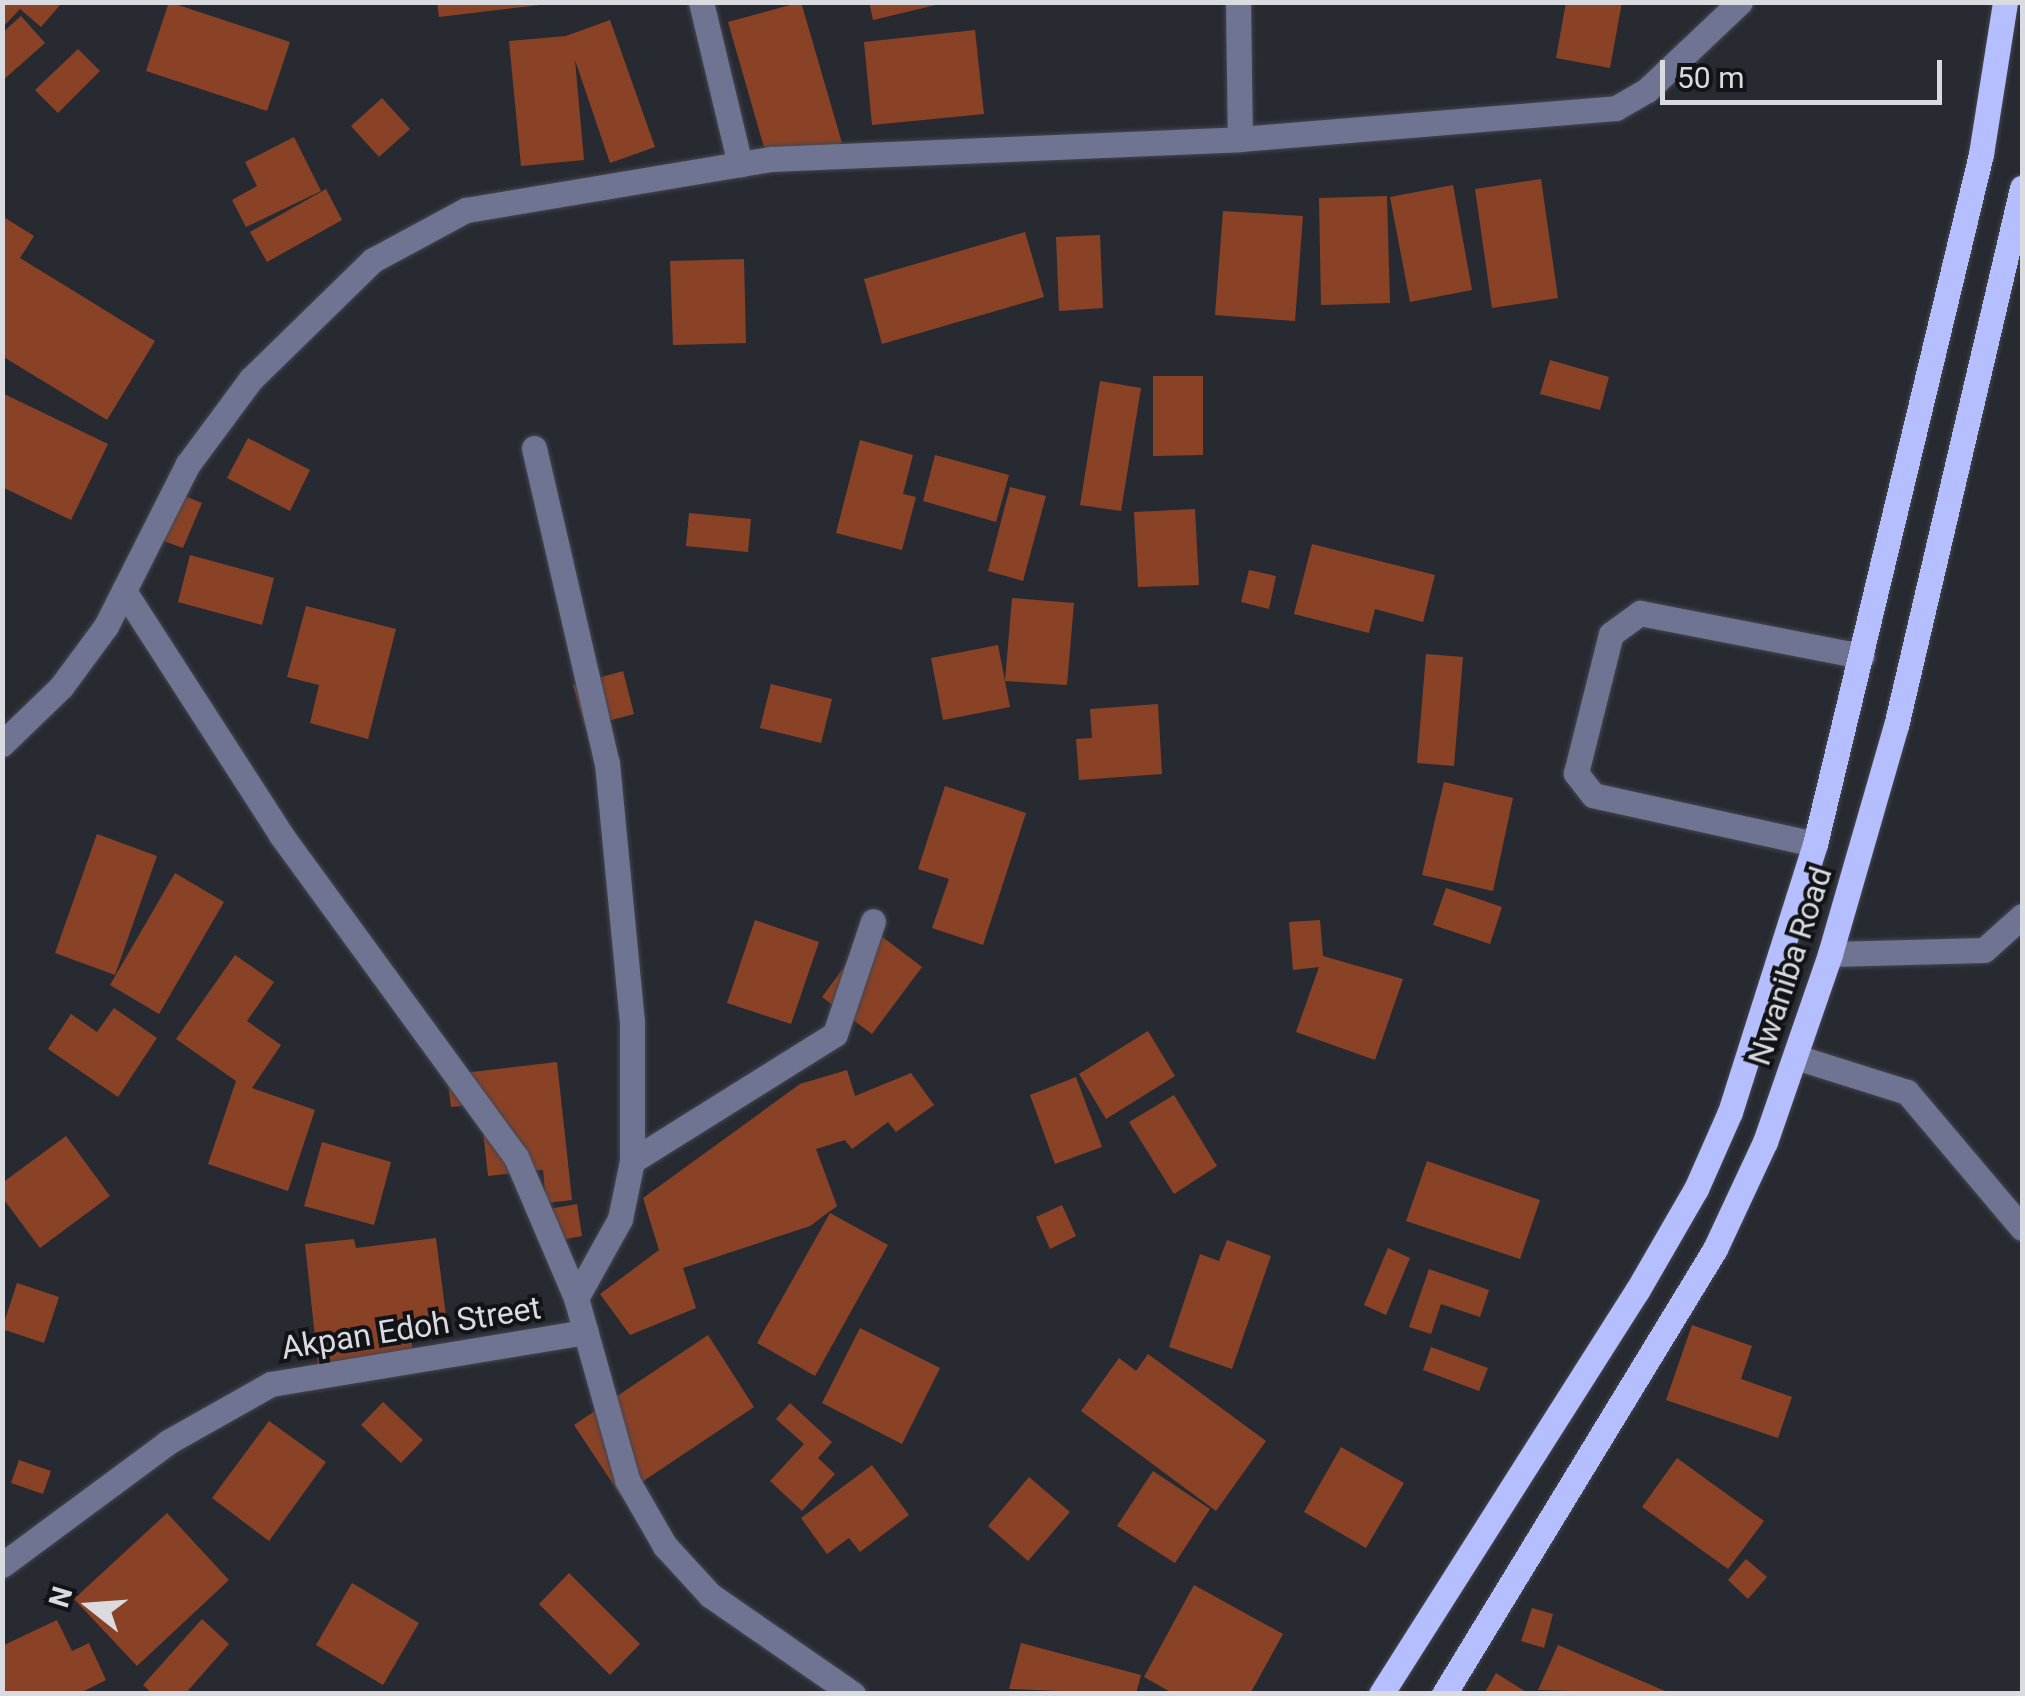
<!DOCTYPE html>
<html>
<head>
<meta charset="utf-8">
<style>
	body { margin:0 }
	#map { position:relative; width:2025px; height:1696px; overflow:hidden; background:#282a32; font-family:Roboto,sans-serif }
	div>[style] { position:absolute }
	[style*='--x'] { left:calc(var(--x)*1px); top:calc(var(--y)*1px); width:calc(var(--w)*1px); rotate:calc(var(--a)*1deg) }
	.building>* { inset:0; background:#8a4227 }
	.roads { filter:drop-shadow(0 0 2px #44464e) drop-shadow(0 0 2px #44464e) }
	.minor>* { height:25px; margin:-12.5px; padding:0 12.5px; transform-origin:12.5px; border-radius:12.5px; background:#707493 }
	.major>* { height:25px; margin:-12.5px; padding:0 12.5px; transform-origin:12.5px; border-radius:12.5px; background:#b5befe }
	span { translate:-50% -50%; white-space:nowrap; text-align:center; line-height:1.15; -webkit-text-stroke:8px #121316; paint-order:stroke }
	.street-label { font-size:32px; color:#dadbe1 }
	.frame { position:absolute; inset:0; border:5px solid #dadbe1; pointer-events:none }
	.north { position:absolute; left:40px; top:1556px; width:100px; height:100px; -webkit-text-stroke:8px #121316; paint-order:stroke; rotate:287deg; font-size:28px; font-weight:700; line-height:40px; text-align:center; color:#dadbe1 }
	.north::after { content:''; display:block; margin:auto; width:35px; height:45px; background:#dadbe1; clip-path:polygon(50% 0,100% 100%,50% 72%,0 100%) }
	.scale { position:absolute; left:1660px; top:60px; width:282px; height:45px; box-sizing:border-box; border:5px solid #dadbe1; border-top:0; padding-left:12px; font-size:30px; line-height:35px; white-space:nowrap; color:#dadbe1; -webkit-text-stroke:8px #121316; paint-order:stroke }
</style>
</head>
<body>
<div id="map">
	<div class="building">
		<i style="clip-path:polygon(2px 2px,57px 2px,60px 5px,41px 27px,20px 9px,2px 28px)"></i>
		<i style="clip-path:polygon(169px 2px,290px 42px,267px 111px,146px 71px)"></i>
		<i style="clip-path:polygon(437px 2px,540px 2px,540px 5px,439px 17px)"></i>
		<i style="clip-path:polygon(801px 2px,842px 143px,769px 165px,728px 22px)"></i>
		<i style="clip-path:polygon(869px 2px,940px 2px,940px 4px,873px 20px)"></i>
		<i style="clip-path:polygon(1566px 2px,1622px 2px,1610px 68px,1556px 58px)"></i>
		<i style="clip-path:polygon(21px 16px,45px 43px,2px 81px,2px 33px)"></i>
		<i style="clip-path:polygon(610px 20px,655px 147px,610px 163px,575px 60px,584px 160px,521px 166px,509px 41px,566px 36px)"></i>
		<i style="clip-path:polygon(975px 30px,984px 114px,872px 125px,864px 42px)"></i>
		<i style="clip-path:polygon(78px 49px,100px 71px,58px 113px,35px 90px)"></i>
		<i style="clip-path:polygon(382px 98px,410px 129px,379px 157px,351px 126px)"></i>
		<i style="clip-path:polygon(294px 137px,321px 191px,246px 227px,232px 200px,257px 186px,245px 162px)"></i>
		<i style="clip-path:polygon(1541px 179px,1558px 298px,1492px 308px,1475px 189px)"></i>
		<i style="clip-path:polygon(1453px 185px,1472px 290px,1410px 302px,1390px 197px)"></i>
		<i style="clip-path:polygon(326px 189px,342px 220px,267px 262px,250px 232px)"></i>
		<i style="clip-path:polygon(1387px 196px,1390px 303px,1321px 305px,1319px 198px)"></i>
		<i style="clip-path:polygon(1223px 211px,1303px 216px,1295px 321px,1215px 315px)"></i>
		<i style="clip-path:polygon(2px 216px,34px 236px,20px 258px,155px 341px,107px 420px,2px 356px)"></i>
		<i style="clip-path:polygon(1025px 232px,1044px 297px,882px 344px,864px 279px)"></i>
		<i style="clip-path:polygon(1100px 235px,1103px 308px,1059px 311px,1056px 237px)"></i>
		<i style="clip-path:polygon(744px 259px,746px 343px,673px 345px,670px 261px)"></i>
		<i style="clip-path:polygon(1550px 360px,1609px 377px,1600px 410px,1540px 394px)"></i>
		<i style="clip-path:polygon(1153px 376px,1203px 376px,1203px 455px,1153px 456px)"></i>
		<i style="clip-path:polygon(1100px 381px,1141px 388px,1121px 511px,1080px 505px)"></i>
		<i style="clip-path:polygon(2px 393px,108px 444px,71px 520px,2px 487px)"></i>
		<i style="clip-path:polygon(248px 438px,310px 470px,290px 511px,227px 478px)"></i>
		<i style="clip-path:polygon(860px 440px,913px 455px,903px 494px,916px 497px,902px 550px,836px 533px)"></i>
		<i style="clip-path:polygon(935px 455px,1009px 475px,996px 522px,923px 501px)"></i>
		<i style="clip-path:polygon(1010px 487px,1046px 496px,1023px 581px,988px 571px)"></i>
		<i style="clip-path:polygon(180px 494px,202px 503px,183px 548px,161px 540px)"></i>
		<i style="clip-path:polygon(1195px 509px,1199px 585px,1138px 587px,1134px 512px)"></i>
		<i style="clip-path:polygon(689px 513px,751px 519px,748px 552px,686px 546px)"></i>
		<i style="clip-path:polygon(1312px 544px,1435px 575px,1423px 622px,1375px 609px,1369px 633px,1294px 614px)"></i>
		<i style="clip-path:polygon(190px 555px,274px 578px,262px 625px,178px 602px)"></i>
		<i style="clip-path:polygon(1249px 570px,1276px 576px,1269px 609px,1241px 602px)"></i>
		<i style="clip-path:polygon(1012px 598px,1074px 603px,1067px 685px,1005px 681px)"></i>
		<i style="clip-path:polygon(306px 606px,396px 629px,368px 739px,310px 723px,319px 685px,287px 677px)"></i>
		<i style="clip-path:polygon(998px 645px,1010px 707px,943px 720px,931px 658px)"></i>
		<i style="clip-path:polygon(1426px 654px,1463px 657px,1454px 766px,1417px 763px)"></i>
		<i style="clip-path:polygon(623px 671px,634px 714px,585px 727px,573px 685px)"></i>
		<i style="clip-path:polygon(771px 684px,832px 699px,821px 743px,760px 728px)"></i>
		<i style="clip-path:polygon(1158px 704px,1162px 774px,1079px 780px,1076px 739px,1092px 738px,1090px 709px)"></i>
		<i style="clip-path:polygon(1444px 782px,1513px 798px,1493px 891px,1422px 875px)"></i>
		<i style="clip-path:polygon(945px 786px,1026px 813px,983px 945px,932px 928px,949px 879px,918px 869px)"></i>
		<i style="clip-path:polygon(97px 834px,157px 856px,115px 975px,55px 953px)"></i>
		<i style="clip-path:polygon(175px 873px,224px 902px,159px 1014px,110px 985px)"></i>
		<i style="clip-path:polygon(1446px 888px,1502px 907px,1490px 944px,1433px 925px)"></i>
		<i style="clip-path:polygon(755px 920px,819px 942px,791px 1024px,727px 1003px)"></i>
		<i style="clip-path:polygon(1320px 920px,1323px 956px,1403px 979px,1375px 1060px,1296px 1032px,1319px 967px,1293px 970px,1289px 922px)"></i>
		<i style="clip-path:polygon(872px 929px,922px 967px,872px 1034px,822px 997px)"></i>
		<i style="clip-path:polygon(235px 955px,274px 982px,247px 1021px,281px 1045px,252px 1088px,315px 1110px,288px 1191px,208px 1164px,236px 1081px,176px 1039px)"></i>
		<i style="clip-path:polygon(114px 1008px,157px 1038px,118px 1097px,48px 1049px,71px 1014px,97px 1032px)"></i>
		<i style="clip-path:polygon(1148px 1031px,1175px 1076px,1106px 1119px,1079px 1074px)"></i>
		<i style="clip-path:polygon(557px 1062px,572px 1200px,546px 1203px,543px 1170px,488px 1176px,480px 1104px,451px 1107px,447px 1075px)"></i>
		<i style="clip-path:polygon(847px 1070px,855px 1096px,911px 1073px,934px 1105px,896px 1132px,888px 1122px,852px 1149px,845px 1140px,816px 1149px,837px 1206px,810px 1226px,683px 1268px,696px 1308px,630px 1335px,600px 1294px,659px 1250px,643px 1198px,800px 1084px)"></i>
		<i style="clip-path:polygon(1076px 1077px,1102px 1147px,1055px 1164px,1030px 1095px)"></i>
		<i style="clip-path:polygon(1174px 1095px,1217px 1166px,1174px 1194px,1129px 1122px)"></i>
		<i style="clip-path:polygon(66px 1136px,110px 1196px,40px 1248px,2px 1197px,2px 1183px)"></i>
		<i style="clip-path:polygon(322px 1142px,391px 1162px,374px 1225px,304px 1206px)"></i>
		<i style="clip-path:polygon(1427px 1161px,1540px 1200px,1520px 1259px,1406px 1221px)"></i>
		<i style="clip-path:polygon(577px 1204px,582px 1236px,555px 1241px,549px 1209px)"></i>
		<i style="clip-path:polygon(1062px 1205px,1076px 1236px,1050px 1249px,1036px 1217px)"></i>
		<i style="clip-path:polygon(830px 1213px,888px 1245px,815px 1376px,757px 1343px)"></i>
		<i style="clip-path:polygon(436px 1238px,446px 1316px,409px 1320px,413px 1354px,318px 1365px,305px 1244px,354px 1239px,356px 1248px)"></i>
		<i style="clip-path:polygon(1227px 1240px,1271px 1256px,1232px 1369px,1169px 1347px,1200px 1254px,1219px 1261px)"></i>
		<i style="clip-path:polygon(1388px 1248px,1410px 1258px,1386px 1315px,1364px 1305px)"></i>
		<i style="clip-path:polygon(1429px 1269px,1489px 1290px,1480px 1317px,1441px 1304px,1431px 1334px,1409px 1327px)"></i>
		<i style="clip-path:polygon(17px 1283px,59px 1297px,44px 1343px,2px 1329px)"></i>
		<i style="clip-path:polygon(1692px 1325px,1752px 1346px,1741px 1379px,1792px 1397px,1778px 1438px,1666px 1400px)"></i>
		<i style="clip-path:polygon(860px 1328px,940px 1368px,902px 1444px,822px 1403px)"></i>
		<i style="clip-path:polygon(708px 1335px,754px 1407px,621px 1496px,574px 1425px)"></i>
		<i style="clip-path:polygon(1431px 1347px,1488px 1368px,1479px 1391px,1423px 1370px)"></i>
		<i style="clip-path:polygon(1148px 1354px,1266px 1441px,1216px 1511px,1081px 1411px,1119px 1358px,1136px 1371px)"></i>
		<i style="clip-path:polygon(383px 1402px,423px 1440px,401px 1463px,361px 1425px)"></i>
		<i style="clip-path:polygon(790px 1403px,832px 1442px,818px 1458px,835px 1474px,802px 1511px,770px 1481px,804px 1444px,776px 1419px)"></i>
		<i style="clip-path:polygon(269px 1421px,326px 1462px,269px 1541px,212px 1498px)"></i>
		<i style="clip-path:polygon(1341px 1447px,1404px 1483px,1366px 1548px,1304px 1512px)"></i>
		<i style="clip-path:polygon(1677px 1458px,1764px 1521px,1728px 1569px,1642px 1507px)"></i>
		<i style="clip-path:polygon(19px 1460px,51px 1471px,43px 1494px,11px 1483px)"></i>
		<i style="clip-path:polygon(872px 1465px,909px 1515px,860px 1552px,849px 1538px,827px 1554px,801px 1518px)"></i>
		<i style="clip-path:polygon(1153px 1471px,1210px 1509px,1175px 1563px,1117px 1526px)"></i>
		<i style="clip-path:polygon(1029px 1477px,1070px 1512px,1028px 1561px,988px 1526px)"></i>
		<i style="clip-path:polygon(167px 1513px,229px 1580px,137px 1666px,74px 1599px)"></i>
		<i style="clip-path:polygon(1746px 1559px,1767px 1577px,1748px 1599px,1728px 1580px)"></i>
		<i style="clip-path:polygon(569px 1573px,640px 1644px,610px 1675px,539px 1604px)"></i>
		<i style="clip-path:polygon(352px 1583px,419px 1623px,383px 1685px,316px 1645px)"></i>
		<i style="clip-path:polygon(1194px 1585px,1283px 1634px,1250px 1694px,1174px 1694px,1144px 1677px)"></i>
		<i style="clip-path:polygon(1532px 1608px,1553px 1614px,1544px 1648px,1521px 1641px)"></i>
		<i style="clip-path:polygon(202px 1619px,229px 1644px,185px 1694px,153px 1694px,143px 1685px)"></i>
		<i style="clip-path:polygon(57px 1620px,72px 1651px,89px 1643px,106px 1680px,78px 1694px,2px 1694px,2px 1646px)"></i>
		<i style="clip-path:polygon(1021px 1643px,1141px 1675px,1136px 1694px,1009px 1689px)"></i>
		<i style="clip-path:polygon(1558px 1645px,1672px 1694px,1538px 1690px)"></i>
		<i style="clip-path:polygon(1496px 1673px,1529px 1694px,1484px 1694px)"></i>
	</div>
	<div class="roads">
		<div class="minor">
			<i style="--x:701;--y:2;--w:167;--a:76.5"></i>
			<i style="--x:1238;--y:2;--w:137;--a:89.2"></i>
			<i style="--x:534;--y:448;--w:323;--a:77"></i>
			<i style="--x:607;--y:763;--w:260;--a:84.5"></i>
			<i style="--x:632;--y:1022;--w:139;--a:90"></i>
			<i style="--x:632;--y:1161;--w:59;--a:101.7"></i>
			<i style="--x:620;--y:1219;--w:90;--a:119.1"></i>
			<i style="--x:124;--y:591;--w:290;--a:57.2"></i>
			<i style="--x:281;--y:835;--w:399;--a:53.9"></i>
			<i style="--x:516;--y:1157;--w:153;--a:66.9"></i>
			<i style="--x:576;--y:1298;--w:189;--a:74.3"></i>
			<i style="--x:627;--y:1480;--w:76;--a:60.1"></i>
			<i style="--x:665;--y:1546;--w:67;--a:47.4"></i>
			<i style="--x:710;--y:1595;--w:174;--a:34.7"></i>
			<i style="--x:2;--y:744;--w:82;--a:-44"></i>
			<i style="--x:61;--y:687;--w:76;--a:-53.6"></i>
			<i style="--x:106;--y:626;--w:182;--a:-63.2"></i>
			<i style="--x:188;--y:464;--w:106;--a:-53.5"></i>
			<i style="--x:251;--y:379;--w:170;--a:-44.3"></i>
			<i style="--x:373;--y:260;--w:106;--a:-28.3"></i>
			<i style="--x:466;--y:210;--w:309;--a:-9.5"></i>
			<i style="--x:771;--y:159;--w:469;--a:-2.4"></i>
			<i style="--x:1240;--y:139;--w:377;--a:-4.7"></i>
			<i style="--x:1616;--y:108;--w:36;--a:-30"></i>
			<i style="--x:1647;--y:90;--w:128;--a:-43.4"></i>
			<i style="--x:1815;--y:844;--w:227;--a:-167.6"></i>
			<i style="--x:1593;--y:795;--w:28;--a:-128"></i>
			<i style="--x:1576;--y:773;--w:143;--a:-75.9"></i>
			<i style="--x:1611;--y:634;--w:36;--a:-36"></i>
			<i style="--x:1640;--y:613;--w:226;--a:11"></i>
			<i style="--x:1830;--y:954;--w:154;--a:-1.5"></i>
			<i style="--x:1984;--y:950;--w:51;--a:-41.8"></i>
			<i style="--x:1796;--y:1057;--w:116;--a:17.5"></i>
			<i style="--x:1907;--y:1092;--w:178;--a:49.8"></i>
			<i style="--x:632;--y:1161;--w:239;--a:-32"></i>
			<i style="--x:835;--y:1034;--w:119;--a:-71.4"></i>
			<i style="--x:2;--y:1565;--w:207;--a:-36.5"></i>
			<i style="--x:168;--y:1442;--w:118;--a:-29.4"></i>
			<i style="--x:271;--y:1384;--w:319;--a:-9.4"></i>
		</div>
		<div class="major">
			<i style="--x:1381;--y:1694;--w:477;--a:-57.6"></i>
			<i style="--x:1637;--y:1291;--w:118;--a:-60"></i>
			<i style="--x:1696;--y:1189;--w:84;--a:-66.2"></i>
			<i style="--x:1730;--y:1112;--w:281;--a:-72.4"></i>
			<i style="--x:1815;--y:844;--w:710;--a:-76.47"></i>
			<i style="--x:1981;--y:154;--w:154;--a:-81"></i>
			<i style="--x:1444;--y:1694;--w:521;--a:-58.66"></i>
			<i style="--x:1715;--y:1249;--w:118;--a:-65"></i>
			<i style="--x:1765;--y:1142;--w:199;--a:-70.9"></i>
			<i style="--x:1830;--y:954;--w:237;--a:-73.9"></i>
			<i style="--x:1896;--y:726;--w:553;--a:-76.82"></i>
		</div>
	</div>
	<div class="street-label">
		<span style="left:1790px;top:966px;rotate:-72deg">Nwaniba Road</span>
		<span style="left:411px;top:1328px;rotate:-9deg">Akpan Edoh Street</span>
	</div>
	<div class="frame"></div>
	<div class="north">N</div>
	<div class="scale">50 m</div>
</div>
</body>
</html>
